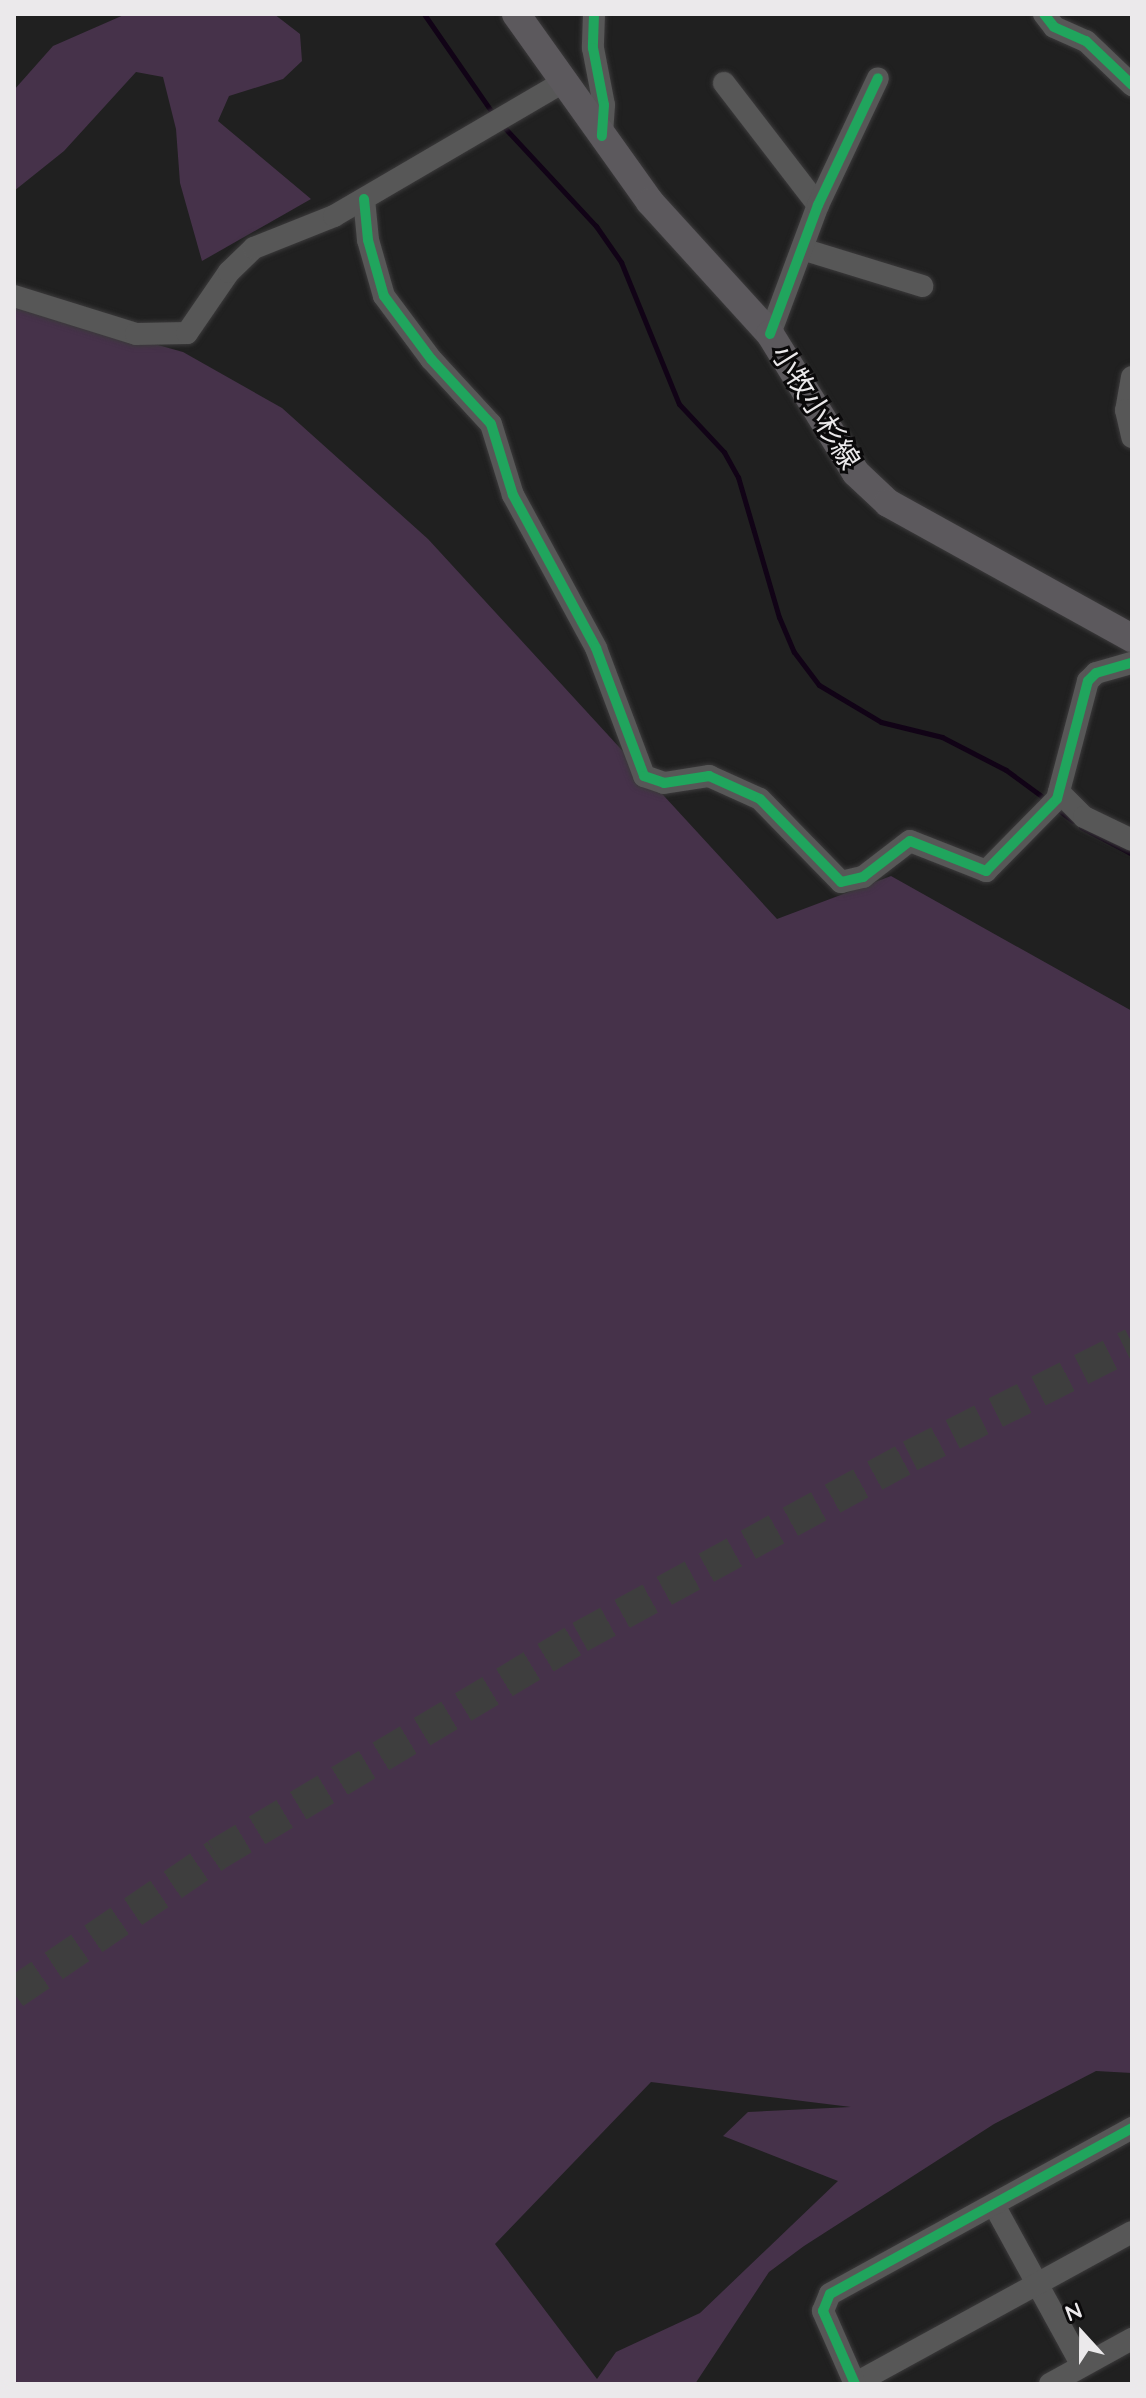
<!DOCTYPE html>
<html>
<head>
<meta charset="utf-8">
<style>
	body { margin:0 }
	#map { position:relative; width:1146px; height:2398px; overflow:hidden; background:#202020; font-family:Quicksand,"Noto Sans JP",sans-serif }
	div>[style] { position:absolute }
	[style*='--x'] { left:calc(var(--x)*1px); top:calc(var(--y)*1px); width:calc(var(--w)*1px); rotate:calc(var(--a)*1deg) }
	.green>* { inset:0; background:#46324a }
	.stream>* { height:5px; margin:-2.5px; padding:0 2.5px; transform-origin:2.5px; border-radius:2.5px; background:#110316 }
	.highway-tunnel>* { height:32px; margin-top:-16px; transform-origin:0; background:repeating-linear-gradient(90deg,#3e3e3e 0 32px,transparent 0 48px) }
	.roads { filter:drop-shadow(0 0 2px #3b3a3b) drop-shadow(0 0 2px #3b3a3b) }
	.minor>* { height:22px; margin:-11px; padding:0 11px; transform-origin:11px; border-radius:11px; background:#575757 }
	.major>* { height:28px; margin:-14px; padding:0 14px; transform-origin:14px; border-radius:14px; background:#5c595d }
	.cycleway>* { height:10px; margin:-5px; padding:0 5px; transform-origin:5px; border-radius:5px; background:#20a55d }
	span { translate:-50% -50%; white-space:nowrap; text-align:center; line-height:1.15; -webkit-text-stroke:6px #0a090a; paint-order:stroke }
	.street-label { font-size:28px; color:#ebe9eb }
	.frame { position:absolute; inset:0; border:16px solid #ebe9eb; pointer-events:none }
	.north { position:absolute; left:1042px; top:2294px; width:80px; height:80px; -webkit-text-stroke:6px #0a090a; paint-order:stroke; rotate:339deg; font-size:22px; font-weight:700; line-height:32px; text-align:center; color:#ebe9eb }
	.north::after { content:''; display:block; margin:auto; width:28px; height:36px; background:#ebe9eb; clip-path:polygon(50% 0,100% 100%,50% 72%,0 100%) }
</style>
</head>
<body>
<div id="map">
	<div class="green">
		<i style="clip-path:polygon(126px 14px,274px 14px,300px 34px,302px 61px,283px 79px,229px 96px,218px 121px,311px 199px,202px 261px,180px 183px,176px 129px,163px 77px,136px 72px,64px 151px,14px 191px,14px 90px,53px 46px)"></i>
		<i style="clip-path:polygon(evenodd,14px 291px,50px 315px,183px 352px,282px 408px,428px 539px,777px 919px,891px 876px,1132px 1011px,1132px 2073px,1096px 2071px,994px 2124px,804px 2246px,769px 2272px,695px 2384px,14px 2384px,14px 291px,651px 2082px,851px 2107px,748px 2112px,723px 2136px,838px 2181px,700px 2313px,616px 2352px,597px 2379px,495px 2244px,651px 2082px)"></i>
	</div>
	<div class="stream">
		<i style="--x:424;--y:14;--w:123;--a:55.3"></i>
		<i style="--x:503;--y:126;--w:137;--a:47.1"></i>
		<i style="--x:596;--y:226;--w:44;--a:55.2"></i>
		<i style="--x:621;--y:262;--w:153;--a:67.8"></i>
		<i style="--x:679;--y:404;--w:66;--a:46.8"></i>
		<i style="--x:724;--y:452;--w:29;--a:61"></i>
		<i style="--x:738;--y:477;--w:146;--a:73.7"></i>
		<i style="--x:779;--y:617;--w:38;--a:67"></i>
		<i style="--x:794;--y:652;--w:41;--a:52.9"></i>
		<i style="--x:819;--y:685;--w:72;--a:30.8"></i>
		<i style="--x:881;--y:722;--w:63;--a:13.8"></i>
		<i style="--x:942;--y:737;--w:72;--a:27.3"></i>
		<i style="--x:1006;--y:770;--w:52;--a:36.4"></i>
		<i style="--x:1056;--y:808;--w:21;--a:37"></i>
		<i style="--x:1081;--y:827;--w:58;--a:27.9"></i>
	</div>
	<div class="highway-tunnel">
		<i style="--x:14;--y:1993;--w:245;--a:-34.3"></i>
		<i style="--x:216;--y:1855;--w:424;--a:-30.9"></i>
		<i style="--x:580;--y:1637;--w:376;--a:-28.7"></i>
		<i style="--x:910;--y:1456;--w:249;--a:-26.8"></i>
	</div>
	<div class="roads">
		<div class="minor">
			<i style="--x:594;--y:14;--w:34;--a:92"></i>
			<i style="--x:593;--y:48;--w:58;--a:79.1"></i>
			<i style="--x:604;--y:105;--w:31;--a:94"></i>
			<i style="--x:1044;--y:14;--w:16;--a:52"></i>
			<i style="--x:1054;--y:27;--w:35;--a:24"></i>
			<i style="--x:1086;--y:41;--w:64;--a:43.7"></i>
			<i style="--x:724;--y:83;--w:154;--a:52.4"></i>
			<i style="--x:364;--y:199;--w:41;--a:84.4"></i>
			<i style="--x:368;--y:240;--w:58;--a:74.1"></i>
			<i style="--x:384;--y:296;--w:79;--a:53.3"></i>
			<i style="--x:431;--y:359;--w:88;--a:47.3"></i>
			<i style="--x:491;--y:424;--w:74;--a:72.8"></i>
			<i style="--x:513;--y:495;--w:174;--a:61.5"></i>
			<i style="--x:596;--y:648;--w:137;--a:69.4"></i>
			<i style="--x:644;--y:776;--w:21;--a:19"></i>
			<i style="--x:664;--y:783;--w:46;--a:-8.8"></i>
			<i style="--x:709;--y:776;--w:56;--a:24.3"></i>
			<i style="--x:760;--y:799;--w:116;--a:45.7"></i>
			<i style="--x:841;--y:882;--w:23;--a:-13"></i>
			<i style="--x:863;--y:877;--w:59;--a:-37.5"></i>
			<i style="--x:910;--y:841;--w:82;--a:21.5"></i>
			<i style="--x:986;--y:871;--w:101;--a:-45.4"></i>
			<i style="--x:1057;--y:799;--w:122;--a:-75.3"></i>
			<i style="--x:1088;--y:681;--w:11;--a:-45"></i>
			<i style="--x:1096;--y:673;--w:37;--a:-16"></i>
			<i style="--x:802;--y:249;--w:126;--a:17.1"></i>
			<i style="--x:14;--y:296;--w:128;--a:17.3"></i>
			<i style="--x:136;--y:334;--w:51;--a:-1.1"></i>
			<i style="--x:187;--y:333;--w:74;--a:-55.5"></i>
			<i style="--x:229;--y:272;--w:35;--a:-44"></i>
			<i style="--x:254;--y:248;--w:86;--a:-21.8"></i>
			<i style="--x:334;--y:216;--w:268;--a:-30.3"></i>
			<i style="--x:770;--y:334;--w:138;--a:-69.6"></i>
			<i style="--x:818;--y:205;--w:140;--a:-64.7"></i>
			<i style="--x:1132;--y:377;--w:34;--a:100"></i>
			<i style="--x:1126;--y:410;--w:28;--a:77"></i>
			<i style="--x:1059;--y:792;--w:35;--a:45"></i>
			<i style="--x:1084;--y:817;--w:53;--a:25.6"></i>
			<i style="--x:994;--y:2205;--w:183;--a:61.3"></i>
			<i style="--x:858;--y:2382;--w:312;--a:-28.7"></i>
			<i style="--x:855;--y:2384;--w:80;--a:-113.7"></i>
			<i style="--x:823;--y:2311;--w:18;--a:-68"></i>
			<i style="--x:830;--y:2294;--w:345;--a:-28.8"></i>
			<i style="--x:1050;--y:2384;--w:94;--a:-28.8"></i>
		</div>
		<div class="major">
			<i style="--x:516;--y:14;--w:231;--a:54.5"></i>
			<i style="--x:650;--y:202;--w:178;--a:47.7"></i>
			<i style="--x:770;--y:334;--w:163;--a:58.3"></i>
			<i style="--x:856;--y:473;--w:44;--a:43.2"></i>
			<i style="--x:888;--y:503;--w:279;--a:29"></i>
		</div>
	</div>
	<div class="cycleway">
		<i style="--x:594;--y:14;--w:34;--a:92"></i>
		<i style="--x:593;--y:48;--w:58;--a:79.1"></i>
		<i style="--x:604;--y:105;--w:31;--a:94"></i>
		<i style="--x:1044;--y:14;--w:16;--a:52"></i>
		<i style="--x:1054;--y:27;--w:35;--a:24"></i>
		<i style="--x:1086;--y:41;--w:64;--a:43.7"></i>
		<i style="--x:364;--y:199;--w:41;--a:84.4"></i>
		<i style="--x:368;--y:240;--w:58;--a:74.1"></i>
		<i style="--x:384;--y:296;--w:79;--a:53.3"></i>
		<i style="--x:431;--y:359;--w:88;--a:47.3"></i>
		<i style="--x:491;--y:424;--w:74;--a:72.8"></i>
		<i style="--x:513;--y:495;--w:174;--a:61.5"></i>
		<i style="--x:596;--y:648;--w:137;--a:69.4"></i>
		<i style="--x:644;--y:776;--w:21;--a:19"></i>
		<i style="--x:664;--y:783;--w:46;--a:-8.8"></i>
		<i style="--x:709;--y:776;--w:56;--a:24.3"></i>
		<i style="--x:760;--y:799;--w:116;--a:45.7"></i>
		<i style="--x:841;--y:882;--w:23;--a:-13"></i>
		<i style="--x:863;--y:877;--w:59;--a:-37.5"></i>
		<i style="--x:910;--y:841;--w:82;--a:21.5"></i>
		<i style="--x:986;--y:871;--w:101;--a:-45.4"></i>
		<i style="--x:1057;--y:799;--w:122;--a:-75.3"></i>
		<i style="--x:1088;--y:681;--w:11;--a:-45"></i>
		<i style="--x:1096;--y:673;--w:37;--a:-16"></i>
		<i style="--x:770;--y:334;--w:138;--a:-69.6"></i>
		<i style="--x:818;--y:205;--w:140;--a:-64.7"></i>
		<i style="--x:855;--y:2384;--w:80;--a:-113.7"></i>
		<i style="--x:823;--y:2311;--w:18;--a:-68"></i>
		<i style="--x:830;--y:2294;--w:345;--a:-28.8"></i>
	</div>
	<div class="street-label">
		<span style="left:816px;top:407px;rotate:58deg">小牧小杉線</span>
	</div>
	<div class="frame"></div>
	<div class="north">N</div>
</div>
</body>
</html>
